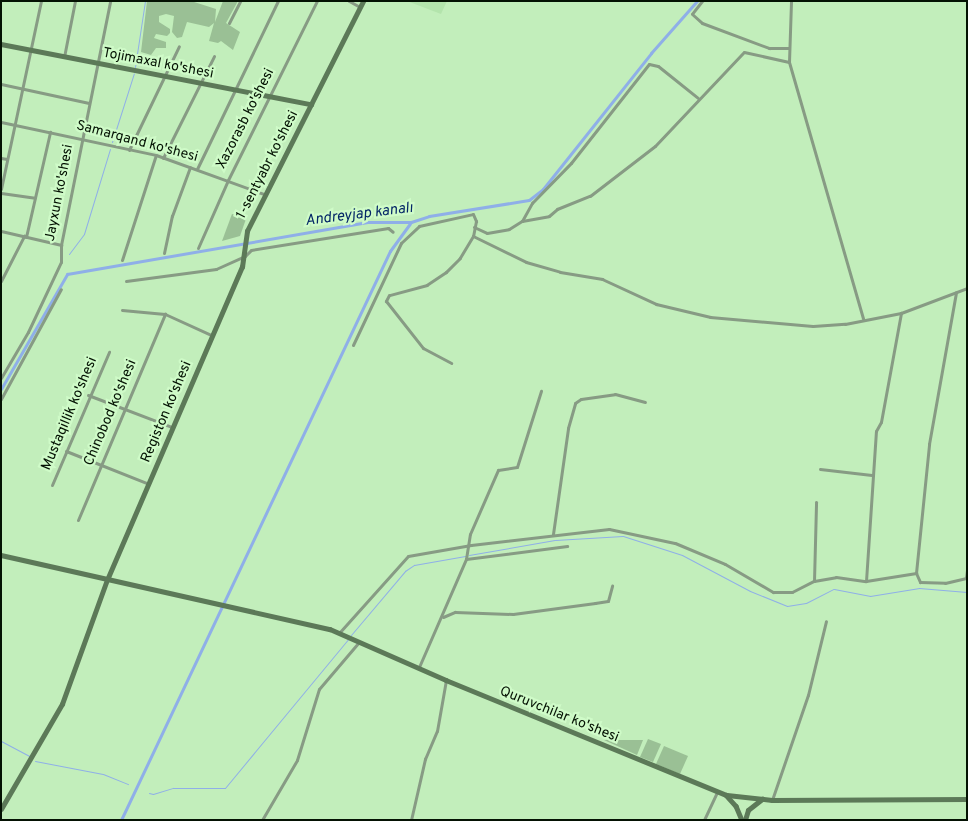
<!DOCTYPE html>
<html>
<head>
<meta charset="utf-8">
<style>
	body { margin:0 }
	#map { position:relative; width:968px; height:821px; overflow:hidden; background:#c2eebb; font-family:Overpass,sans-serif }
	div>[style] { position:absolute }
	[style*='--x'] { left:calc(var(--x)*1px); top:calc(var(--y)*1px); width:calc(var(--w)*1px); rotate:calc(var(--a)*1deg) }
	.built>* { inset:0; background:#b3e4ac }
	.green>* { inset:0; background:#9ac095 }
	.stream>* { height:1px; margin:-0.5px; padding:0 0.5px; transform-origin:0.5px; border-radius:0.5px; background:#8fafe8 }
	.canal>* { height:3px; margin:-1.5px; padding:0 1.5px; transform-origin:1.5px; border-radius:1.5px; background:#8fafe8 }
	.street>* { height:3px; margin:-1.5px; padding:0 1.5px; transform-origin:1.5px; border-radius:1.5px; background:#879b84 }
	.secondary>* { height:4.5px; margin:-2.25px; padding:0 2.25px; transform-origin:2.25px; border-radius:2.25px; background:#5c7958 }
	span { translate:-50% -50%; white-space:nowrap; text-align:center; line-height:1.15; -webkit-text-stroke:4.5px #cffbc8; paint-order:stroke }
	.street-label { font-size:14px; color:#041203 }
	.water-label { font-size:15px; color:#042666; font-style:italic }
	.frame { position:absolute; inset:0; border:2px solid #041203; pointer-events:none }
</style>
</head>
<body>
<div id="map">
	<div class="built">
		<i style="clip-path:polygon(407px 1px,447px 1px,441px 14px)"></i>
	</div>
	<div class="green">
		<i style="clip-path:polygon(147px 1px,191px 1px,216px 9px,215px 22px,223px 1px,238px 1px,226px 23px,240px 32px,233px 50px,221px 41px,218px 43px,209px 41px,214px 23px,209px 27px,187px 22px,182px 37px,177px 38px,172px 32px,174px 16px,166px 14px,159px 16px,159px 22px,170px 29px,170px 33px,167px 36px,156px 34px,154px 38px,166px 42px,166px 48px,156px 48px,151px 55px,141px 52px)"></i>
		<i style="clip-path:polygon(232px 214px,246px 219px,240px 236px,222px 241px)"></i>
		<i style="clip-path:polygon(648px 739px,661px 744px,653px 762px,640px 757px)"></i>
		<i style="clip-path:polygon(604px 740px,643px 740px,637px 755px)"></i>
		<i style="clip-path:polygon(664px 746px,688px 756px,680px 774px,656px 764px)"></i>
	</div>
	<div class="stream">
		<i style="--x:135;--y:67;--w:67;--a:-81.4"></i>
		<i style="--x:112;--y:142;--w:72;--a:-72.3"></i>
		<i style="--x:69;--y:254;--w:25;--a:-53"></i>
		<i style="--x:84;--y:234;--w:89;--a:-73"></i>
		<i style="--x:469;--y:555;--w:87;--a:-9.9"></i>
		<i style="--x:555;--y:540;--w:68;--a:-3.4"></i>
		<i style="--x:623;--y:536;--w:62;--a:17.9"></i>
		<i style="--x:682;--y:555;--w:77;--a:27.9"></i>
		<i style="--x:750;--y:591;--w:40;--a:22"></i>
		<i style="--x:787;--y:606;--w:19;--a:-9"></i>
		<i style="--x:806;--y:603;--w:31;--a:-27"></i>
		<i style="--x:834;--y:589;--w:37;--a:11"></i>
		<i style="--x:870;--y:596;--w:50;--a:-9.3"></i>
		<i style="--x:919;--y:588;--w:48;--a:4.8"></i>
		<i style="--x:351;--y:635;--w:84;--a:-49.8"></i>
		<i style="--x:405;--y:571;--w:11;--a:-34"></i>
		<i style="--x:414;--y:565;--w:52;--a:-10"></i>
		<i style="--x:1;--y:741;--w:32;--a:28"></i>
		<i style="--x:35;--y:761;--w:69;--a:10.8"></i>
		<i style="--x:103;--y:774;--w:27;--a:22"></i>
		<i style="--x:149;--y:793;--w:4;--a:14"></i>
		<i style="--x:153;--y:794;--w:21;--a:-17"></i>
		<i style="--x:173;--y:788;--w:52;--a:0"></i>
		<i style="--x:225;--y:788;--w:195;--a:-50.4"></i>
	</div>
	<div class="canal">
		<i style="--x:1;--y:389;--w:133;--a:-60.1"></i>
		<i style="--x:67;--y:274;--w:305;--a:-9.8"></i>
		<i style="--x:368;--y:222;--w:43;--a:0"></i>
		<i style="--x:411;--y:222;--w:19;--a:-18"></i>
		<i style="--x:429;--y:216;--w:101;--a:-9.1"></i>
		<i style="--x:529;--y:200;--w:18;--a:-38"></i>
		<i style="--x:543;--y:189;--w:174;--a:-51.5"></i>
		<i style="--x:651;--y:53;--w:69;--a:-48.5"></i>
		<i style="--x:121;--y:820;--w:629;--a:-64.7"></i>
		<i style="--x:390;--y:251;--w:34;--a:-54"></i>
	</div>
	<div class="street">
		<i style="--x:349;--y:1;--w:13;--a:29"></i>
		<i style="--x:702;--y:1;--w:16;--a:128"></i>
		<i style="--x:692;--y:14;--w:13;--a:42"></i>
		<i style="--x:702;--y:23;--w:72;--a:20.5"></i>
		<i style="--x:769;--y:48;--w:20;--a:0"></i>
		<i style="--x:229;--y:23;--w:25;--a:-63"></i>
		<i style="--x:64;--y:57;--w:57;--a:-78.9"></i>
		<i style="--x:789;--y:62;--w:61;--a:-88.1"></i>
		<i style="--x:1;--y:84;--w:90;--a:12.2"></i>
		<i style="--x:1;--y:122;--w:158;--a:12"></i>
		<i style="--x:156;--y:155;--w:115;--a:19.9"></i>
		<i style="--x:129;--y:150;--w:115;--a:-64.3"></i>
		<i style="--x:1;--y:158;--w:6;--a:9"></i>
		<i style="--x:163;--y:158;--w:114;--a:-63.4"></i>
		<i style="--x:197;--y:169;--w:187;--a:-64.3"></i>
		<i style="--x:1;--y:189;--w:192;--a:-78"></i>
		<i style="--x:1;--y:193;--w:34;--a:8"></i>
		<i style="--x:522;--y:221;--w:21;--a:-61"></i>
		<i style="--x:532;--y:203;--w:56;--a:-45.7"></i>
		<i style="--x:571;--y:163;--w:126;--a:-51.8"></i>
		<i style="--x:649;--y:64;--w:9;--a:13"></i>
		<i style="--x:658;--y:66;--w:51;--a:38.7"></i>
		<i style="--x:474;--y:227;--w:14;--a:25"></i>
		<i style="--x:487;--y:233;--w:22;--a:-10"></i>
		<i style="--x:509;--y:229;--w:15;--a:-32"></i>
		<i style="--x:522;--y:221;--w:27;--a:-10"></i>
		<i style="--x:549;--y:216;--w:11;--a:-41"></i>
		<i style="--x:557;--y:209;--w:35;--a:-22"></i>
		<i style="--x:590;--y:196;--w:82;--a:-37.6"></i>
		<i style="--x:655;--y:146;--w:129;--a:-46.6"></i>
		<i style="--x:744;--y:52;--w:46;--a:12.5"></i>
		<i style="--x:789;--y:62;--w:267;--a:73.9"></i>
		<i style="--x:1;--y:231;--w:62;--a:13.1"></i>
		<i style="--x:473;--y:236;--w:59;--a:26.1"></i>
		<i style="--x:526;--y:262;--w:35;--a:16"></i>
		<i style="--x:560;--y:272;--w:43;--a:9.5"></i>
		<i style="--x:602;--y:279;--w:60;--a:24.8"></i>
		<i style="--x:656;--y:304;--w:56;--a:13.5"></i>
		<i style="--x:710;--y:317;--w:103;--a:5"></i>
		<i style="--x:813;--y:326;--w:32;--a:-4"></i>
		<i style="--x:845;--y:324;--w:57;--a:-11.1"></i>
		<i style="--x:901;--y:313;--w:71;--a:-20.7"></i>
		<i style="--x:26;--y:237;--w:108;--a:-77.1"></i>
		<i style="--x:198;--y:248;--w:74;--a:-66.2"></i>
		<i style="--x:228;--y:180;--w:200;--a:-63.6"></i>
		<i style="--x:164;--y:253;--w:38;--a:-78"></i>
		<i style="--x:172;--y:216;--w:52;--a:-69.8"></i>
		<i style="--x:122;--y:260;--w:110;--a:-72.1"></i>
		<i style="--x:1;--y:281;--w:51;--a:-62.9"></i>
		<i style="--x:126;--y:281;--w:91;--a:-7.6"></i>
		<i style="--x:216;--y:269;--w:32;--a:-24"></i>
		<i style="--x:245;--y:256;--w:8;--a:-45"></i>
		<i style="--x:251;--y:250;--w:139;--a:-9.1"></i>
		<i style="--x:388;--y:228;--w:6;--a:39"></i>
		<i style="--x:122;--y:310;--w:43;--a:5.3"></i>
		<i style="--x:165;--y:314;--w:51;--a:24.5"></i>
		<i style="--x:353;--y:345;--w:113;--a:-64.8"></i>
		<i style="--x:401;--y:243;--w:25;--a:-43"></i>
		<i style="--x:419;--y:226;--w:55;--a:-12.5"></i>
		<i style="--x:473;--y:214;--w:8;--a:67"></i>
		<i style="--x:476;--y:221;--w:15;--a:101"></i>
		<i style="--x:473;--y:236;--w:26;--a:121"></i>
		<i style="--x:460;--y:258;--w:20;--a:135"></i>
		<i style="--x:446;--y:272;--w:23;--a:146"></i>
		<i style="--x:427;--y:285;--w:39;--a:165"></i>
		<i style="--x:389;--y:295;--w:7;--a:117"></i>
		<i style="--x:386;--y:301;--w:60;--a:51.8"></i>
		<i style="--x:423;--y:348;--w:32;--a:28"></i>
		<i style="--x:1;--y:378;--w:53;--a:-59.6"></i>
		<i style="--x:28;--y:332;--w:77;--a:-64.8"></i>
		<i style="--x:61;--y:262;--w:17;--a:-90"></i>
		<i style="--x:61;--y:245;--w:249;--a:-78.6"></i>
		<i style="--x:88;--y:395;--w:90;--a:20.9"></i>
		<i style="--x:1;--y:399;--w:125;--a:-61.4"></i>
		<i style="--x:66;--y:451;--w:89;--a:21.7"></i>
		<i style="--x:820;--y:469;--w:52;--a:6.6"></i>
		<i style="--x:52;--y:485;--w:145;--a:-66.8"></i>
		<i style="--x:78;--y:520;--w:224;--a:-67.1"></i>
		<i style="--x:553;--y:534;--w:107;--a:-81.9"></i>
		<i style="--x:568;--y:428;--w:26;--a:-74"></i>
		<i style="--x:575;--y:403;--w:7;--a:-34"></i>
		<i style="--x:581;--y:399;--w:34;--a:-8"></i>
		<i style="--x:615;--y:394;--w:31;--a:15"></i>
		<i style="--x:466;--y:559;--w:25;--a:-81"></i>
		<i style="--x:470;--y:534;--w:70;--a:-66.4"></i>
		<i style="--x:498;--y:470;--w:19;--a:-9"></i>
		<i style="--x:517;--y:467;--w:80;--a:-72.5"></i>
		<i style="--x:916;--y:573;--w:130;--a:-84.2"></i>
		<i style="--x:929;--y:444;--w:154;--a:-79.9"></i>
		<i style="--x:966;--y:578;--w:8;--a:-83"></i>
		<i style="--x:814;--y:581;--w:79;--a:-88.5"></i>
		<i style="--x:866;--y:581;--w:150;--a:-86.2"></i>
		<i style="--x:876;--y:431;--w:10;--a:-61"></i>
		<i style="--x:881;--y:422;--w:111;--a:-79.6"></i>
		<i style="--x:443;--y:617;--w:13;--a:-23"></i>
		<i style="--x:455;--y:612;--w:58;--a:2"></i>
		<i style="--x:513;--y:614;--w:83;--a:-7.6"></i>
		<i style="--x:595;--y:603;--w:13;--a:-9"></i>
		<i style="--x:608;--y:601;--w:16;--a:-75"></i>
		<i style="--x:339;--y:633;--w:103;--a:-48.1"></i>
		<i style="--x:408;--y:556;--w:64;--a:-9.9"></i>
		<i style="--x:471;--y:545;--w:139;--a:-6.6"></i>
		<i style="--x:609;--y:529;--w:67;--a:12"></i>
		<i style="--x:675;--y:543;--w:54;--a:22.8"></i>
		<i style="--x:725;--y:564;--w:56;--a:30.3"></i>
		<i style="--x:773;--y:592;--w:19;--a:0"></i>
		<i style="--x:792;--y:592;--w:25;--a:-27"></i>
		<i style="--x:814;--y:581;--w:22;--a:-10"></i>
		<i style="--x:836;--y:577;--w:30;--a:8"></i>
		<i style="--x:866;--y:581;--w:51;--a:-9.1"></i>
		<i style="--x:916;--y:573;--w:10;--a:66"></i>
		<i style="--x:920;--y:582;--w:25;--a:2"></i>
		<i style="--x:945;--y:583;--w:23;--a:-13"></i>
		<i style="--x:419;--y:667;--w:118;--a:-66.5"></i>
		<i style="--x:466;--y:559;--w:102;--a:-7.3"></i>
		<i style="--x:772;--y:800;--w:111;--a:-71.1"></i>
		<i style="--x:808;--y:695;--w:76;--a:-76.3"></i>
		<i style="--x:262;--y:820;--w:69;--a:-59.7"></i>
		<i style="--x:297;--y:760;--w:74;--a:-72.8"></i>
		<i style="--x:319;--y:689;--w:62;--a:-49.6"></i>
		<i style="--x:411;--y:820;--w:63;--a:-77.1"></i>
		<i style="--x:425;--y:759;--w:30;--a:-67"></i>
		<i style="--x:437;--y:731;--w:52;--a:-80"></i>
		<i style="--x:704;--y:820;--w:31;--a:-65"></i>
	</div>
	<div class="secondary">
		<i style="--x:1;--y:44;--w:316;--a:11"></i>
		<i style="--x:1;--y:555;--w:337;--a:12.7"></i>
		<i style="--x:330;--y:629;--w:127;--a:23.7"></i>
		<i style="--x:446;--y:680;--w:303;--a:22.3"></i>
		<i style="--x:726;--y:795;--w:15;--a:48"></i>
		<i style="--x:736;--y:806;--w:15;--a:67"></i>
		<i style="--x:727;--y:795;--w:45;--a:6.3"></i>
		<i style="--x:772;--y:800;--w:195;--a:-0.3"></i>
		<i style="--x:1;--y:809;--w:121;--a:-59.8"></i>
		<i style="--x:62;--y:704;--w:132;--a:-70.1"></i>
		<i style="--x:107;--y:580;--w:341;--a:-66.7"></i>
		<i style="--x:242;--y:267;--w:36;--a:-82"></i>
		<i style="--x:247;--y:231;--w:258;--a:-63.2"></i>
		<i style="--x:745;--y:820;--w:10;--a:-73"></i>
		<i style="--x:748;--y:810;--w:18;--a:-38"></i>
	</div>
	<div class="street-label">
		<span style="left:158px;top:64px;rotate:11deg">Tojimaxal ko'shesi</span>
		<span style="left:246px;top:119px;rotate:-63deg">Xazorasb ko'shesi</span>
		<span style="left:137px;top:142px;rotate:15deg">Samarqand ko'shesi</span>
		<span style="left:268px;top:165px;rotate:-63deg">1-sentyabr ko'shesi</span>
		<span style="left:60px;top:193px;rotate:-79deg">Jayxun ko'shesi</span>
		<span style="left:167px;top:412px;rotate:-67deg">Registon ko'shesi</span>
		<span style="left:111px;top:413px;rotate:-67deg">Chinobod ko'shesi</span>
		<span style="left:70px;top:414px;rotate:-67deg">Mustaqillik ko'shesi</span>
		<span style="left:559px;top:715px;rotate:22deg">Quruvchilar ko'shesi</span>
	</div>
	<div class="water-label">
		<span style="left:359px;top:215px;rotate:-7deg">Andreyjap kanalı</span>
	</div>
	<div class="frame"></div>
</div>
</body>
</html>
